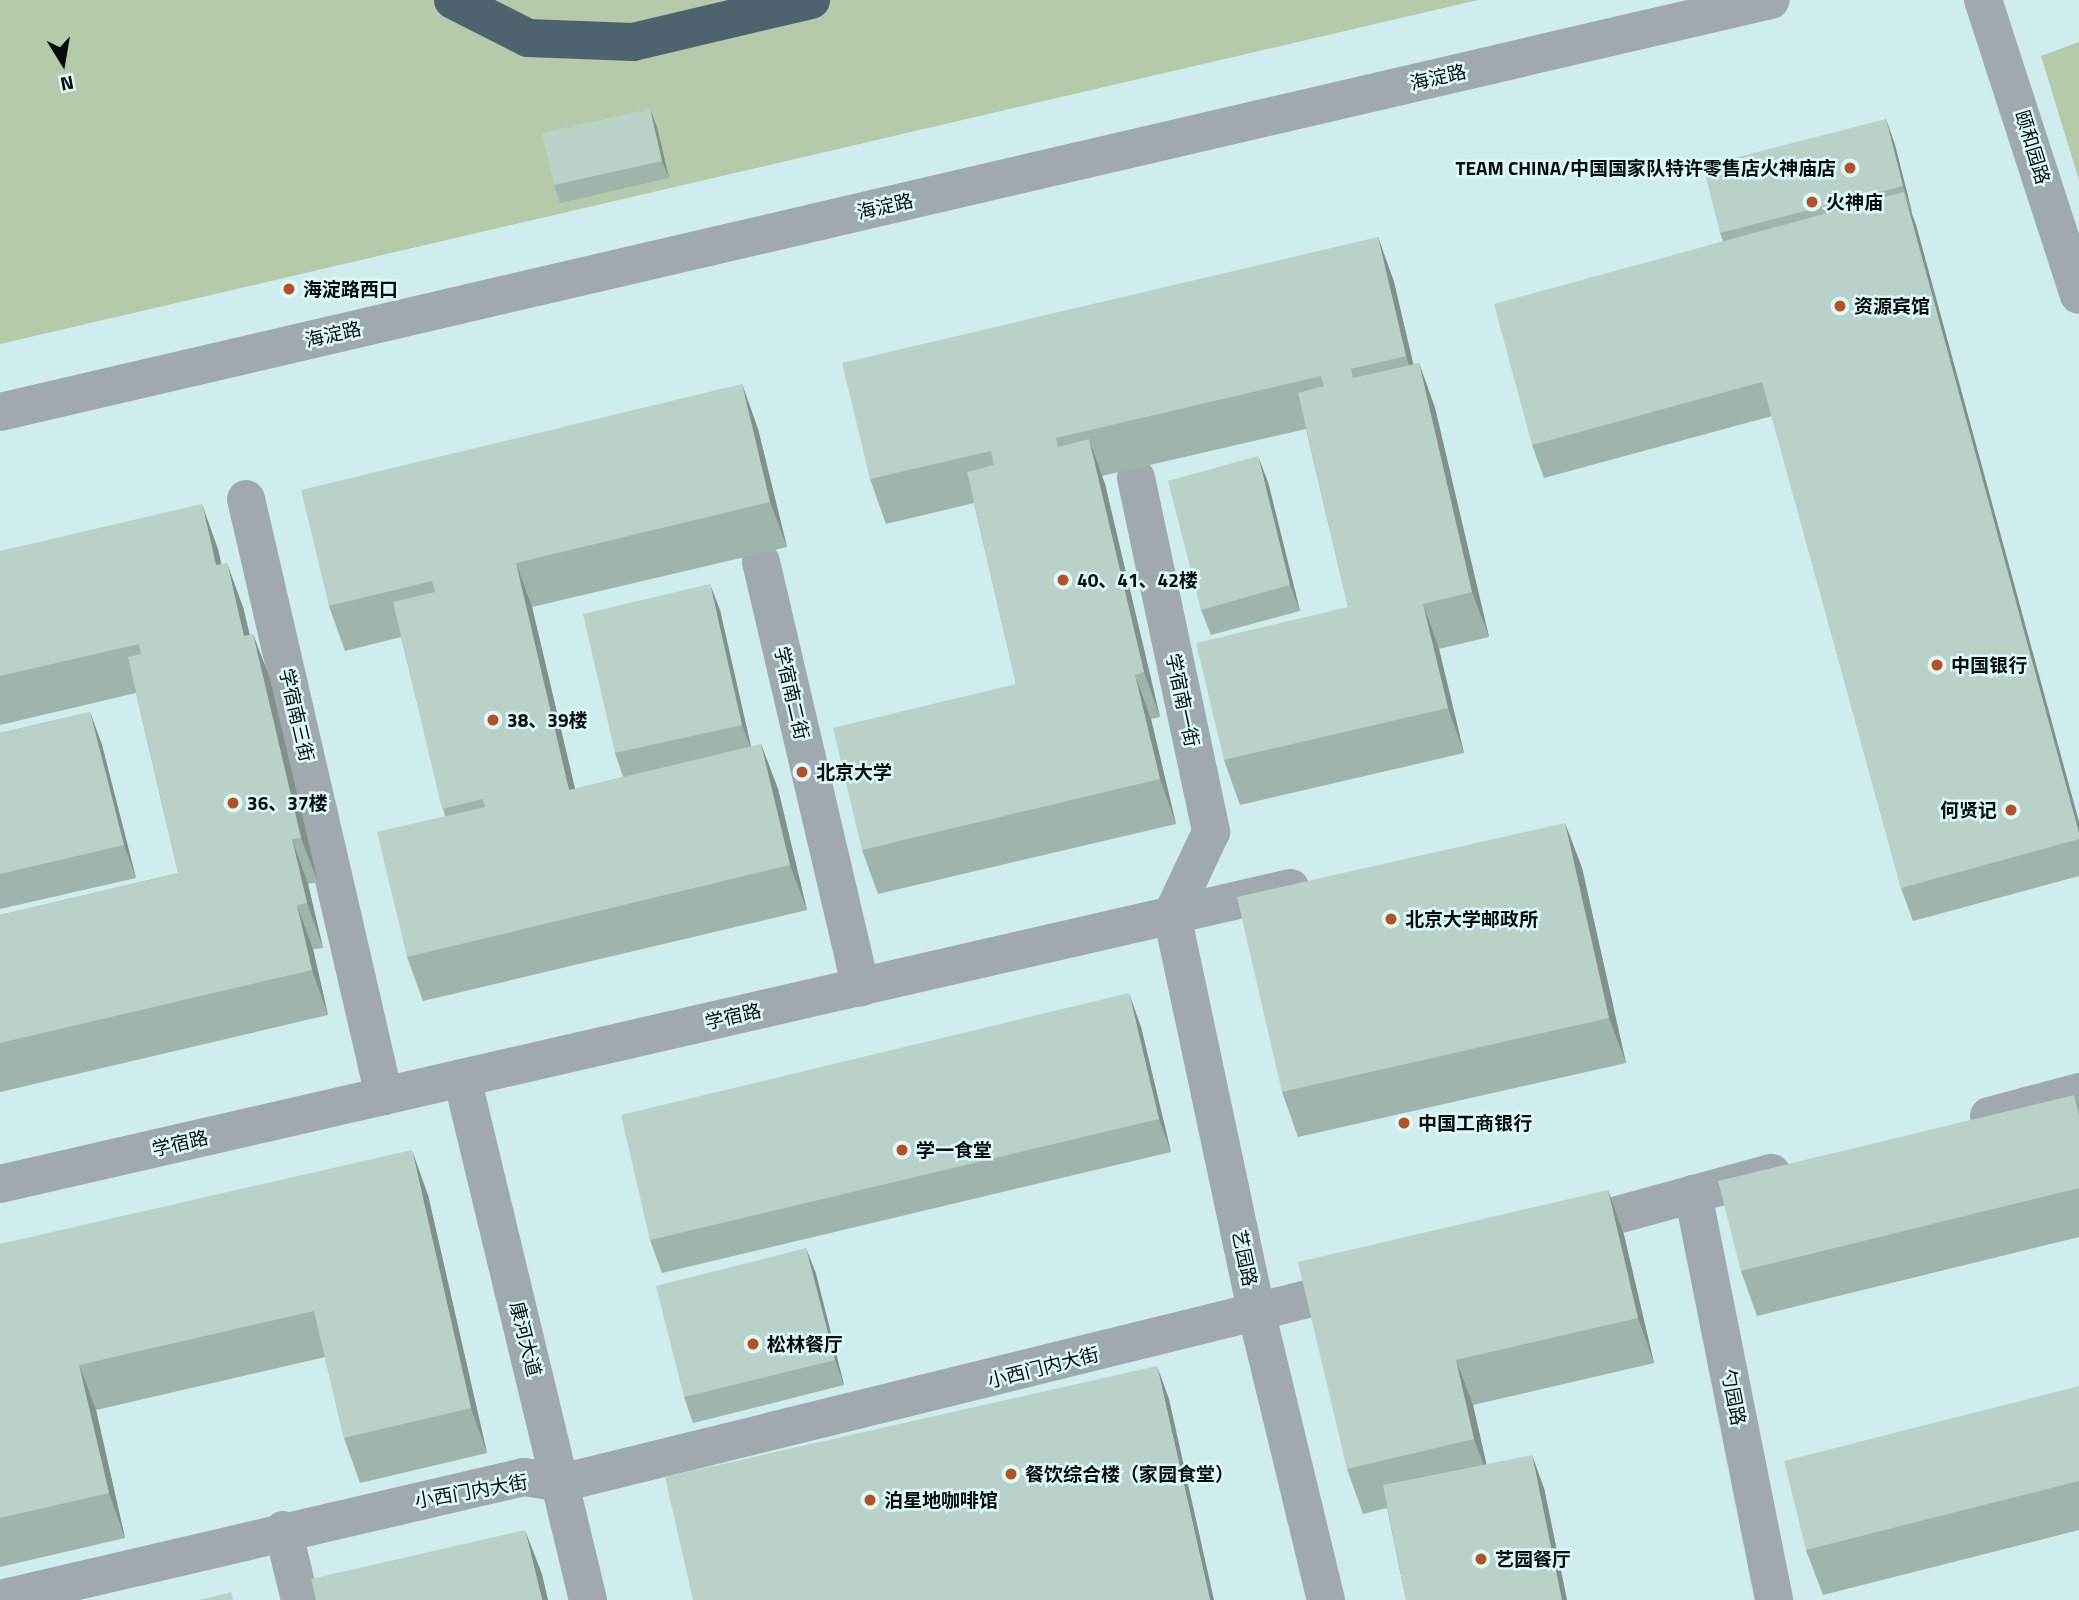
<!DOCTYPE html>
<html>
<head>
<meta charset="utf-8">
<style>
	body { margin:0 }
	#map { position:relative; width:2079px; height:1600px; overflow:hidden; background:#d0eded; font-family:"Titillium Web","Noto Sans SC",sans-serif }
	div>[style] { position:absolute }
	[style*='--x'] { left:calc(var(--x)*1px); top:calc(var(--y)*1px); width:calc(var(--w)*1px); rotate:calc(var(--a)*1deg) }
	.green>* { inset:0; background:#b4caaa }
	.minor>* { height:38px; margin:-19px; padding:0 19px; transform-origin:19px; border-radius:19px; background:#9fa9ae }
	.highway>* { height:38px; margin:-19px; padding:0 19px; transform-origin:19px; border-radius:19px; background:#4e636d }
	.wall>* { inset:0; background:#9fb4aa }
	.shaded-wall>* { inset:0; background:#82928b }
	.building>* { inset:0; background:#b9d1c6 }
	.dots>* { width:19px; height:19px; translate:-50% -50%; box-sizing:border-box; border:4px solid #ddfafb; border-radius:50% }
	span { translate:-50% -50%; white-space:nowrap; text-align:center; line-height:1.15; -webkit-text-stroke:5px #ddfafb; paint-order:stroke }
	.street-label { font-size:19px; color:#040d0e }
	.poi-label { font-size:19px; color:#040d0e; font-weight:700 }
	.right { translate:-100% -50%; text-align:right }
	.left { translate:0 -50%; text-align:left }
	.north { position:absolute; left:28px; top:28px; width:70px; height:70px; -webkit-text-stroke:5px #ddfafb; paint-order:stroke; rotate:169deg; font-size:19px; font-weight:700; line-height:28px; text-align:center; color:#040d0e }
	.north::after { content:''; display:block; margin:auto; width:24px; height:32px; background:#040d0e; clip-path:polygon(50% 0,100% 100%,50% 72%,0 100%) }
</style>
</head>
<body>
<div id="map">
	<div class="green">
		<i style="clip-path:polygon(0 0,1478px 0,0 344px)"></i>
		<i style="clip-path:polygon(2079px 42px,2079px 180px,2041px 56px)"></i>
	</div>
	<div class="minor">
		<i style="--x:1983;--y:0;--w:310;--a:72"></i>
		<i style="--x:0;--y:412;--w:1818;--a:-13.1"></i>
		<i style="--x:1136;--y:478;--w:362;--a:78"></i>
		<i style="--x:1211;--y:832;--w:92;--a:115.2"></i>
		<i style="--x:1172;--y:915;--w:409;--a:78"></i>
		<i style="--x:1257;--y:1315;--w:293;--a:76.4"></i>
		<i style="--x:246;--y:499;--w:613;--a:76.98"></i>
		<i style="--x:761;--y:562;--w:437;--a:76.8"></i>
		<i style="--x:462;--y:1078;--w:537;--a:76.43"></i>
		<i style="--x:1989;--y:1116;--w:93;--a:-14.9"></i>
		<i style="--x:0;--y:1184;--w:1324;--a:-12.92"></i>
		<i style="--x:1693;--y:1194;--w:414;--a:78.7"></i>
		<i style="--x:1566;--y:1229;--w:213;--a:-15.3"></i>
		<i style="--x:283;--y:1530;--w:72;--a:76.3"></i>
		<i style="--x:0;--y:1599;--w:538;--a:-13.11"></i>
		<i style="--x:524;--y:1477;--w:37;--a:9"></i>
		<i style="--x:561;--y:1483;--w:819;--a:-13.85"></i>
	</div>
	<div class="highway">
		<i style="--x:453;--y:0;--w:84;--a:26.9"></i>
		<i style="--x:528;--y:38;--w:105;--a:2.2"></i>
		<i style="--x:633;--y:42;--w:183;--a:-13.3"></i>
	</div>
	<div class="wall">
		<i style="clip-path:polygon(1886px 119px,1895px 145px,1912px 212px,1911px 212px,1916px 225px,2079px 822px,2079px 876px,1913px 921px,1901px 888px,1772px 416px,1544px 478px,1532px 445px,1723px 241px,1720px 233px)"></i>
		<i style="clip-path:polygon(657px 127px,669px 178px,560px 203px,554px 185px)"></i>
		<i style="clip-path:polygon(1378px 237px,1394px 282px,1413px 364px,1419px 363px,1435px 408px,1489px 637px,1439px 649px,1464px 753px,1240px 805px,1224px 760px,1348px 607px,1306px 429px,1102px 476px,1105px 484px,1160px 717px,1151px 719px,1176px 824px,878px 894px,862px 850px,1016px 684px,974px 503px,886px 524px,870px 479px)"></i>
		<i style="clip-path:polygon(742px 384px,758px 429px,787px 547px,532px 607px,575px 789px,623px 777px,615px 753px,720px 610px,751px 747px,761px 744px,778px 789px,807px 910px,423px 1001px,407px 957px,445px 816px,401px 637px,345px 651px,329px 606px)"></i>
		<i style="clip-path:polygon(1268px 482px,1300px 611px,1211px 635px,1201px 610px)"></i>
		<i style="clip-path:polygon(218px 549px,221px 564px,243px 607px,250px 635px,253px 634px,270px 679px,318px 882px,308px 884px,323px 948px,313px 949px,328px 1015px,0 1092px,0 915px,178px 873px,136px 693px,0 725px,0 551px)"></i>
		<i style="clip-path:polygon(90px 712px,102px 745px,136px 878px,0 909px,0 733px)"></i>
		<i style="clip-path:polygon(1565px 823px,1582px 868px,1626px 1063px,1298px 1137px,1282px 1092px)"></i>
		<i style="clip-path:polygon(1141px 1027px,1171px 1152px,662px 1273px,650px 1240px)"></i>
		<i style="clip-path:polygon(2079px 1109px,2079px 1237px,1757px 1316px,1741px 1271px)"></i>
		<i style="clip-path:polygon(1608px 1190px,1624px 1235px,1654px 1363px,1473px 1405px,1486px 1464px,1544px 1488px,1567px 1600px,1406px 1600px,1387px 1508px,1363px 1514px,1347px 1469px)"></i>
		<i style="clip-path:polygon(428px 1195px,487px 1453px,360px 1483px,344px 1438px,325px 1357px,96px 1410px,125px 1538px,0 1567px,0 1244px)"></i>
		<i style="clip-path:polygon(806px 1248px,816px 1274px,844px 1385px,693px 1423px,684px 1397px)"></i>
		<i style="clip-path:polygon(2079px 1386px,2079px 1530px,1823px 1595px,1806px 1550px)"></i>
	</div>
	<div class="shaded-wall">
		<i style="clip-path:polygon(650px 109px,657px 127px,669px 178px,662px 161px)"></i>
		<i style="clip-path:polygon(1886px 119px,1895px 145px,1912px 212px,1903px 186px)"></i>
		<i style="clip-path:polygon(1904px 192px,1916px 225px,2079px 822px,2079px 833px)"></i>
		<i style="clip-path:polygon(1378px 237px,1394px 282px,1422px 401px,1406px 356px)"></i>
		<i style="clip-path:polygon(1419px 363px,1435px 408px,1489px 637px,1472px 592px)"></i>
		<i style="clip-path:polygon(742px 384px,758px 429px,787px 547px,770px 502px)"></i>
		<i style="clip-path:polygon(1089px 439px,1105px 484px,1160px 717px,1144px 672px)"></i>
		<i style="clip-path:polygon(1258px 456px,1268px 482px,1300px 611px,1290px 585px)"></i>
		<i style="clip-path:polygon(202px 504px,218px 549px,232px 609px,216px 565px)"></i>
		<i style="clip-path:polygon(227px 563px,243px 607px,260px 680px,244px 636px)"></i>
		<i style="clip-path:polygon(516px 563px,532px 607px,586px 835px,569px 790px)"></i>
		<i style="clip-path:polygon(710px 584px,720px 610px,752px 751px,742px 725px)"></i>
		<i style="clip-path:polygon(1423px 604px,1439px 649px,1464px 753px,1448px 708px)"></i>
		<i style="clip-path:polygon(253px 634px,270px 679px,318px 882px,301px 838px)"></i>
		<i style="clip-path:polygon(1135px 675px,1151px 719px,1176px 824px,1160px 779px)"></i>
		<i style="clip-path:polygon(90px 712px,102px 745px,136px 878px,124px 845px)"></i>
		<i style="clip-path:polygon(761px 744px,778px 789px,807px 910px,790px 865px)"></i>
		<i style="clip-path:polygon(1565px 823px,1582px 868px,1626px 1063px,1609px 1018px)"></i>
		<i style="clip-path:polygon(292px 839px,308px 884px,323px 948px,307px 903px)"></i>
		<i style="clip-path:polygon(297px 905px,313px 949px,328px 1015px,312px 970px)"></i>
		<i style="clip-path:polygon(1129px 993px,1141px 1027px,1171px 1152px,1159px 1119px)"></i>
		<i style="clip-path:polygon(412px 1150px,428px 1195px,487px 1453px,471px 1408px)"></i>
		<i style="clip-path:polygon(1608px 1190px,1624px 1235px,1654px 1363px,1638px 1318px)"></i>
		<i style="clip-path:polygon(806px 1248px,816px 1274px,844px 1385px,835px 1360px)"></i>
		<i style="clip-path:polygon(1456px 1360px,1473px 1405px,1491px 1484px,1474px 1439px)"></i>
		<i style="clip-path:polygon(79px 1365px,96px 1410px,125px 1538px,109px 1493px)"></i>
		<i style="clip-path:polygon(1157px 1366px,1169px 1399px,1214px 1600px,1210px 1600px)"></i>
		<i style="clip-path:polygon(1532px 1455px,1544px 1488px,1567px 1600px,1562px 1600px)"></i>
		<i style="clip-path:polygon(525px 1530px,542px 1574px,548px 1600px,542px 1600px)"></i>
	</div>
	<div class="building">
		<i style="clip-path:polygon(650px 109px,662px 161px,554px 185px,542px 133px)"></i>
		<i style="clip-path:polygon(1886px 119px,1903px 186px,1720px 233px,1703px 166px)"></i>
		<i style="clip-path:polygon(1904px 192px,2079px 833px,2079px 839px,1901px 888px,1762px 382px,1532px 445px,1494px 304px)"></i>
		<i style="clip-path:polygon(1378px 237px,1406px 356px,1351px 369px,1353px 378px,1419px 363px,1472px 592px,1423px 604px,1448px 708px,1224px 760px,1196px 643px,1348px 607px,1298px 393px,1324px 386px,1321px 376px,1056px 438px,1058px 447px,1089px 439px,1144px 672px,1135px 675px,1160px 779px,862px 850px,833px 728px,1016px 684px,967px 472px,994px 465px,991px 451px,870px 479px,842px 363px)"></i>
		<i style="clip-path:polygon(742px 384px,770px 502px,516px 563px,569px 790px,761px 744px,790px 865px,407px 957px,377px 832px,485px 807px,483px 799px,442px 809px,393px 602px,435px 592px,432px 581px,329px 606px,301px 490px)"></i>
		<i style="clip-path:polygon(1258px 456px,1290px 585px,1201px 610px,1168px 481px)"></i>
		<i style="clip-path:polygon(202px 504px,216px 565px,227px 563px,244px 636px,253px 634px,301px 838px,292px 839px,307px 903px,297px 905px,312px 970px,0 1043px,0 915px,178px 873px,128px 657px,141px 654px,139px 644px,0 676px,0 551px)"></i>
		<i style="clip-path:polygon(710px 584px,742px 725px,615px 753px,583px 614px)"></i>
		<i style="clip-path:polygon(90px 712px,124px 845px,0 874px,0 733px)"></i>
		<i style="clip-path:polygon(1565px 823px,1609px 1018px,1282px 1092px,1237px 897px)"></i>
		<i style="clip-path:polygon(1129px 993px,1159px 1119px,650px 1240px,621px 1115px)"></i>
		<i style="clip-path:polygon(2074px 1095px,2079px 1117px,2079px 1188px,1741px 1271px,1718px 1181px)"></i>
		<i style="clip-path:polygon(412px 1150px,471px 1408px,344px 1438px,314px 1311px,79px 1365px,109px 1493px,0 1518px,0 1244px)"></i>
		<i style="clip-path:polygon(1608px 1190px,1638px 1318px,1456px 1360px,1474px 1439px,1347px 1469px,1298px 1262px)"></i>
		<i style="clip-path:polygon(806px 1248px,835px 1360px,684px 1397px,656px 1286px)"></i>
		<i style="clip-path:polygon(1157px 1366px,1210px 1600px,693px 1600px,665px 1477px)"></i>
		<i style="clip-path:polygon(2079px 1386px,2079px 1481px,1806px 1550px,1784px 1461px)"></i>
		<i style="clip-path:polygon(1532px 1455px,1562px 1600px,1406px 1600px,1383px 1485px)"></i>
		<i style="clip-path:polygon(525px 1530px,542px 1600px,316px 1600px,311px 1579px)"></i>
		<i style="clip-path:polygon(231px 1592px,233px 1600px,199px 1600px)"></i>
	</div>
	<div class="dots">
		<i style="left:1850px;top:168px;background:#b75125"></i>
		<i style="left:1812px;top:202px;background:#b75125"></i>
		<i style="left:289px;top:289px;background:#b75125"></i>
		<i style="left:1840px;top:306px;background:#b75125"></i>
		<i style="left:1063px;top:580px;background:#b75125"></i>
		<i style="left:1937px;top:665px;background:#b75125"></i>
		<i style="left:493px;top:720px;background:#b75125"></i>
		<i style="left:802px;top:772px;background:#b75125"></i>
		<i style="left:233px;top:803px;background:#b75125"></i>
		<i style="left:2011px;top:810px;background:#b75125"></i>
		<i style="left:1391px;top:919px;background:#b75125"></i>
		<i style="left:1404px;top:1123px;background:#b75125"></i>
		<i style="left:902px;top:1150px;background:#b75125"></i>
		<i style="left:753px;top:1344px;background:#b75125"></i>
		<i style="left:1011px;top:1474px;background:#b75125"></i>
		<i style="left:870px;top:1500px;background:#b75125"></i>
		<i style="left:1481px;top:1559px;background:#b75125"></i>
	</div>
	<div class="street-label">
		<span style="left:1438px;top:77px;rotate:-13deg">海淀路</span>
		<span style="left:2033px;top:147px;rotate:73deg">颐和园路</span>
		<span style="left:885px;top:206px;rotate:-13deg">海淀路</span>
		<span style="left:333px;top:334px;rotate:-13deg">海淀路</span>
		<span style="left:792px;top:693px;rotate:77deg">学宿南二街</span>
		<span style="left:1183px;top:700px;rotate:78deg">学宿南一街</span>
		<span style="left:297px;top:715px;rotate:77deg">学宿南三街</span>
		<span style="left:733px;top:1016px;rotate:-13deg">学宿路</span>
		<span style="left:180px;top:1143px;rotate:-13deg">学宿路</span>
		<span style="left:1245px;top:1258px;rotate:78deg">艺园路</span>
		<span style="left:526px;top:1339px;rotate:76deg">康河大道</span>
		<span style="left:1043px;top:1367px;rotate:-14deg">小西门内大街</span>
		<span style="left:1734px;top:1397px;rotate:79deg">勺园路</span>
		<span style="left:471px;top:1491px;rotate:-10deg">小西门内大街</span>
	</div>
	<div class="poi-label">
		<span class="right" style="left:1836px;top:168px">TEAM CHINA/中国国家队特许零售店火神庙店</span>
		<span class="left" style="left:1826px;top:202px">火神庙</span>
		<span class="left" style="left:303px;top:289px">海淀路西口</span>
		<span class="left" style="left:1854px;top:306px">资源宾馆</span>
		<span class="left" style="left:1077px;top:580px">40、41、42楼</span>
		<span class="left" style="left:1951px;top:665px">中国银行</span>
		<span class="left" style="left:507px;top:720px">38、39楼</span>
		<span class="left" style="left:816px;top:772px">北京大学</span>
		<span class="left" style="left:247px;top:803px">36、37楼</span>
		<span class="right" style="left:1997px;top:810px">何贤记</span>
		<span class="left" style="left:1405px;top:919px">北京大学邮政所</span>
		<span class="left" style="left:1418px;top:1123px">中国工商银行</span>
		<span class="left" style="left:916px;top:1150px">学一食堂</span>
		<span class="left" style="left:767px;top:1344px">松林餐厅</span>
		<span class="left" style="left:1025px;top:1474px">餐饮综合楼（家园食堂）</span>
		<span class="left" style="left:884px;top:1500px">泊星地咖啡馆</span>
		<span class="left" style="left:1495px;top:1559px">艺园餐厅</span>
	</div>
	<div class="north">N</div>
</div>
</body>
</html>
